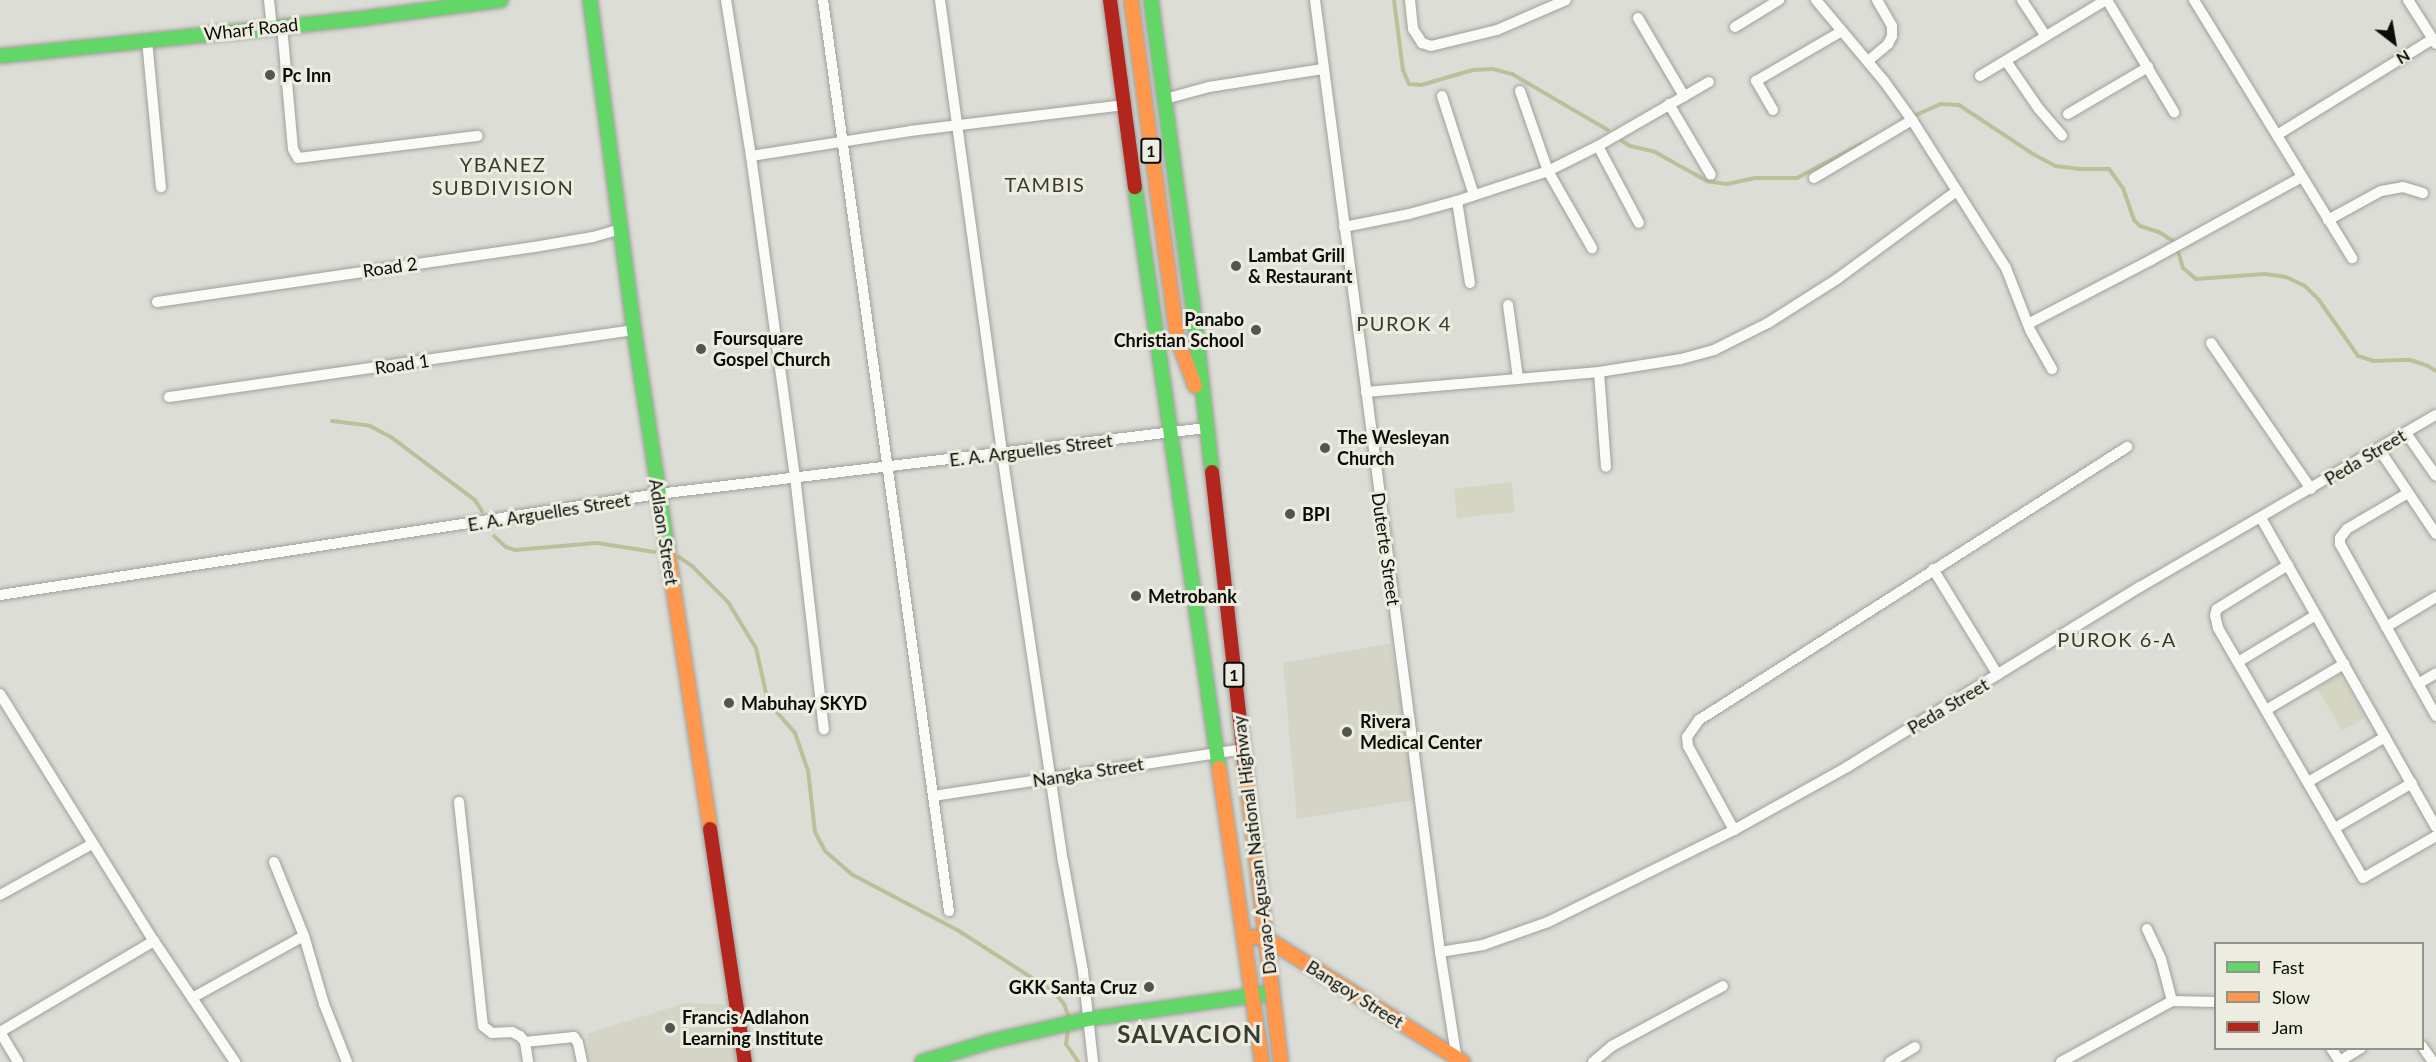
<!DOCTYPE html>
<html>
<head>
<meta charset="utf-8">
<style>
	body { margin:0 }
	#map { position:relative; width:2436px; height:1062px; overflow:hidden; background:#dcddd6; font-family:Lato,sans-serif }
	div>[style] { position:absolute }
	[style*='--x'] { left:calc(var(--x)*1px); top:calc(var(--y)*1px); width:calc(var(--w)*1px); rotate:calc(var(--a)*1deg) }
	.built>* { inset:0; background:#d4d5c6 }
	.green>* { inset:0; background:#d5d6c1 }
	.stream>* { height:4px; margin:-2px; padding:0 2px; transform-origin:2px; border-radius:2px; background:#bebf99 }
	.roads { filter:drop-shadow(0 0 2px #a0a09b) drop-shadow(0 0 2px #a0a09b) }
	.street>* { height:10px; margin:-5px; padding:0 5px; transform-origin:5px; border-radius:5px; background:#fafaf9 }
	.fast>* { height:14px; margin:-7px; padding:0 7px; transform-origin:7px; border-radius:7px; background:#63d668 }
	.slow>* { height:14px; margin:-7px; padding:0 7px; transform-origin:7px; border-radius:7px; background:#ff974d }
	.jam>* { height:14px; margin:-7px; padding:0 7px; transform-origin:7px; border-radius:7px; background:#b3261e }
	.dots>* { width:16px; height:16px; translate:-50% -50%; box-sizing:border-box; border:3px solid #ecede0; border-radius:50% }
	span { translate:-50% -50%; white-space:nowrap; text-align:center; line-height:1.15; -webkit-text-stroke:6px #ecede0; paint-order:stroke }
	.shield-label span { padding:2px 4px; background:#ecede0; border:2px solid; border-radius:4px; -webkit-text-stroke-width:0 }
	.shield-label { font-size:16px; color:#0c0c08; font-weight:700 }
	.street-label { font-size:18px; color:#0c0c08 }
	.poi-label { font-size:18px; color:#0c0c08; font-weight:700 }
	.left { translate:0 -50%; text-align:left }
	.right { translate:-100% -50%; text-align:right }
	.neighbourhood-label { font-size:20px; color:#3b3b31; letter-spacing:1.5px }
	.district-label { font-size:24px; color:#3b3b31; font-weight:700; letter-spacing:1.5px }
	.legend { position:absolute; left:2214px; top:942px; width:210px; height:108px; box-sizing:border-box; background:#ecede0; border:2px solid #92938a; margin:0; padding:8px 10px; list-style:none; font-size:18px; color:#0c0c08 }
	.legend li { display:flex; align-items:center; gap:12px; height:30px }
	.legend b { width:30px; border:2px solid #92938a }
	.north { position:absolute; left:2364px; top:12px; width:60px; height:60px; -webkit-text-stroke:4px #ecede0; paint-order:stroke; rotate:149deg; font-size:16px; font-weight:700; line-height:24px; text-align:center; color:#0c0c08 }
	.north::after { content:''; display:block; margin:auto; width:21px; height:27px; background:#0c0c08; clip-path:polygon(50% 0,100% 100%,50% 72%,0 100%) }
</style>
</head>
<body>
<div id="map">
	<div class="built">
		<i style="clip-path:polygon(1391px 643px,1416px 800px,1297px 819px,1283px 663px)"></i>
		<i style="clip-path:polygon(685px 1003px,722px 1004px,733px 1012px,740px 1062px,590px 1062px,587px 1034px)"></i>
	</div>
	<div class="green">
		<i style="clip-path:polygon(1512px 482px,1515px 512px,1457px 518px,1454px 489px)"></i>
		<i style="clip-path:polygon(2340px 675px,2365px 718px,2342px 731px,2317px 688px)"></i>
	</div>
	<div class="stream">
		<i style="--x:1394;--y:0;--w:71;--a:82.7"></i>
		<i style="--x:1403;--y:70;--w:15;--a:67"></i>
		<i style="--x:1409;--y:84;--w:12;--a:5"></i>
		<i style="--x:1421;--y:85;--w:54;--a:-16.1"></i>
		<i style="--x:1473;--y:70;--w:20;--a:-3"></i>
		<i style="--x:1493;--y:69;--w:20;--a:15"></i>
		<i style="--x:1512;--y:74;--w:111;--a:30.3"></i>
		<i style="--x:1916;--y:115;--w:27;--a:-24"></i>
		<i style="--x:1941;--y:104;--w:18;--a:3"></i>
		<i style="--x:1959;--y:105;--w:89;--a:33.5"></i>
		<i style="--x:2033;--y:154;--w:26;--a:28"></i>
		<i style="--x:2056;--y:166;--w:24;--a:7"></i>
		<i style="--x:2080;--y:169;--w:29;--a:0"></i>
		<i style="--x:2109;--y:169;--w:24;--a:54"></i>
		<i style="--x:2123;--y:188;--w:34;--a:71"></i>
		<i style="--x:2134;--y:220;--w:8;--a:45"></i>
		<i style="--x:2140;--y:226;--w:20;--a:18"></i>
		<i style="--x:2159;--y:232;--w:17;--a:33"></i>
		<i style="--x:1622;--y:141;--w:9;--a:32"></i>
		<i style="--x:1630;--y:146;--w:26;--a:13"></i>
		<i style="--x:1655;--y:152;--w:60;--a:29.1"></i>
		<i style="--x:1707;--y:181;--w:20;--a:9"></i>
		<i style="--x:1727;--y:184;--w:29;--a:-12"></i>
		<i style="--x:1755;--y:178;--w:42;--a:0"></i>
		<i style="--x:1797;--y:178;--w:72;--a:-28"></i>
		<i style="--x:2178;--y:251;--w:18;--a:74"></i>
		<i style="--x:2183;--y:268;--w:17;--a:40"></i>
		<i style="--x:2196;--y:279;--w:69;--a:-4.1"></i>
		<i style="--x:2265;--y:274;--w:21;--a:8"></i>
		<i style="--x:2286;--y:277;--w:21;--a:25"></i>
		<i style="--x:2305;--y:286;--w:20;--a:45"></i>
		<i style="--x:2319;--y:300;--w:68;--a:55.1"></i>
		<i style="--x:2358;--y:356;--w:16;--a:18"></i>
		<i style="--x:2373;--y:361;--w:37;--a:-2"></i>
		<i style="--x:2410;--y:360;--w:19;--a:18"></i>
		<i style="--x:2428;--y:366;--w:9;--a:32"></i>
		<i style="--x:332;--y:421;--w:38;--a:7"></i>
		<i style="--x:370;--y:426;--w:24;--a:28"></i>
		<i style="--x:391;--y:437;--w:105;--a:36.9"></i>
		<i style="--x:475;--y:500;--w:13;--a:58"></i>
		<i style="--x:494;--y:536;--w:16;--a:43"></i>
		<i style="--x:506;--y:547;--w:9;--a:18"></i>
		<i style="--x:515;--y:550;--w:82;--a:-4.9"></i>
		<i style="--x:597;--y:543;--w:58;--a:9"></i>
		<i style="--x:679;--y:557;--w:16;--a:35"></i>
		<i style="--x:692;--y:566;--w:51;--a:45"></i>
		<i style="--x:728;--y:602;--w:54;--a:58.7"></i>
		<i style="--x:756;--y:648;--w:55;--a:77.5"></i>
		<i style="--x:768;--y:702;--w:41;--a:48.9"></i>
		<i style="--x:795;--y:733;--w:39;--a:71"></i>
		<i style="--x:808;--y:770;--w:62;--a:83.6"></i>
		<i style="--x:815;--y:832;--w:21;--a:62"></i>
		<i style="--x:825;--y:851;--w:37;--a:41"></i>
		<i style="--x:853;--y:875;--w:120;--a:27.8"></i>
		<i style="--x:959;--y:931;--w:113;--a:32.7"></i>
		<i style="--x:1054;--y:992;--w:16;--a:50"></i>
		<i style="--x:1064;--y:1004;--w:12;--a:70"></i>
		<i style="--x:1068;--y:1031;--w:13;--a:99"></i>
		<i style="--x:1066;--y:1044;--w:22;--a:56"></i>
	</div>
	<div class="roads">
		<div class="street">
			<i style="--x:269;--y:0;--w:27;--a:84"></i>
			<i style="--x:726;--y:0;--w:158;--a:80.9"></i>
			<i style="--x:751;--y:156;--w:323;--a:82.2"></i>
			<i style="--x:795;--y:476;--w:255;--a:83.5"></i>
			<i style="--x:823;--y:0;--w:920;--a:82.13"></i>
			<i style="--x:940;--y:0;--w:458;--a:82.2"></i>
			<i style="--x:1002;--y:454;--w:412;--a:81.5"></i>
			<i style="--x:1063;--y:861;--w:112;--a:79.7"></i>
			<i style="--x:1083;--y:971;--w:92;--a:83.7"></i>
			<i style="--x:1315;--y:0;--w:960;--a:82.52"></i>
			<i style="--x:1440;--y:952;--w:110;--a:81.1"></i>
			<i style="--x:1410;--y:0;--w:29;--a:84"></i>
			<i style="--x:1413;--y:29;--w:17;--a:57"></i>
			<i style="--x:1422;--y:43;--w:9;--a:18"></i>
			<i style="--x:1431;--y:46;--w:68;--a:-13.6"></i>
			<i style="--x:1497;--y:30;--w:75;--a:-23.5"></i>
			<i style="--x:1816;--y:0;--w:106;--a:50"></i>
			<i style="--x:1884;--y:81;--w:48;--a:54.3"></i>
			<i style="--x:1912;--y:120;--w:175;--a:57.6"></i>
			<i style="--x:2006;--y:268;--w:66;--a:68.8"></i>
			<i style="--x:2030;--y:330;--w:45;--a:60.6"></i>
			<i style="--x:2022;--y:0;--w:42;--a:56.7"></i>
			<i style="--x:2107;--y:0;--w:131;--a:59.1"></i>
			<i style="--x:2194;--y:0;--w:303;--a:58.5"></i>
			<i style="--x:2408;--y:0;--w:52;--a:57.5"></i>
			<i style="--x:1638;--y:18;--w:91;--a:59.5"></i>
			<i style="--x:282;--y:26;--w:123;--a:84.9"></i>
			<i style="--x:293;--y:149;--w:10;--a:61"></i>
			<i style="--x:298;--y:158;--w:181;--a:-7"></i>
			<i style="--x:1735;--y:27;--w:52;--a:-31.5"></i>
			<i style="--x:147;--y:40;--w:148;--a:84.6"></i>
			<i style="--x:1868;--y:61;--w:26;--a:-40"></i>
			<i style="--x:1888;--y:44;--w:9;--a:-63"></i>
			<i style="--x:1892;--y:36;--w:10;--a:-90"></i>
			<i style="--x:1892;--y:26;--w:30;--a:-120"></i>
			<i style="--x:2006;--y:61;--w:58;--a:55.5"></i>
			<i style="--x:2039;--y:109;--w:35;--a:49"></i>
			<i style="--x:1980;--y:76;--w:147;--a:-31.1"></i>
			<i style="--x:1520;--y:91;--w:85;--a:70.7"></i>
			<i style="--x:1548;--y:171;--w:89;--a:60.3"></i>
			<i style="--x:1442;--y:96;--w:104;--a:72.1"></i>
			<i style="--x:1165;--y:99;--w:46;--a:-15.3"></i>
			<i style="--x:1209;--y:87;--w:115;--a:-9"></i>
			<i style="--x:1669;--y:104;--w:82;--a:59.4"></i>
			<i style="--x:1773;--y:110;--w:34;--a:-120"></i>
			<i style="--x:1756;--y:81;--w:99;--a:-30.2"></i>
			<i style="--x:2068;--y:114;--w:93;--a:-30.4"></i>
			<i style="--x:2277;--y:135;--w:183;--a:-31.6"></i>
			<i style="--x:1598;--y:146;--w:87;--a:62"></i>
			<i style="--x:751;--y:156;--w:161;--a:-8.9"></i>
			<i style="--x:910;--y:131;--w:216;--a:-6.9"></i>
			<i style="--x:1814;--y:178;--w:114;--a:-30.6"></i>
			<i style="--x:1457;--y:201;--w:83;--a:81"></i>
			<i style="--x:2328;--y:220;--w:60;--a:-28.7"></i>
			<i style="--x:2381;--y:191;--w:22;--a:-10"></i>
			<i style="--x:2403;--y:187;--w:21;--a:17"></i>
			<i style="--x:1344;--y:227;--w:66;--a:-11.3"></i>
			<i style="--x:1409;--y:214;--w:50;--a:-15.2"></i>
			<i style="--x:1457;--y:201;--w:96;--a:-18.2"></i>
			<i style="--x:1548;--y:171;--w:56;--a:-26.6"></i>
			<i style="--x:1598;--y:146;--w:128;--a:-30"></i>
			<i style="--x:157;--y:302;--w:381;--a:-8.3"></i>
			<i style="--x:534;--y:247;--w:60;--a:-9.6"></i>
			<i style="--x:593;--y:237;--w:29;--a:-16"></i>
			<i style="--x:1508;--y:305;--w:74;--a:82.2"></i>
			<i style="--x:2028;--y:324;--w:139;--a:-27.5"></i>
			<i style="--x:2151;--y:260;--w:172;--a:-28.8"></i>
			<i style="--x:2211;--y:343;--w:177;--a:55.6"></i>
			<i style="--x:1599;--y:372;--w:95;--a:85.8"></i>
			<i style="--x:1366;--y:392;--w:234;--a:-4.9"></i>
			<i style="--x:1599;--y:372;--w:83;--a:-9"></i>
			<i style="--x:1681;--y:359;--w:34;--a:-15"></i>
			<i style="--x:1714;--y:350;--w:60;--a:-26.6"></i>
			<i style="--x:1768;--y:323;--w:82;--a:-32.5"></i>
			<i style="--x:1837;--y:279;--w:149;--a:-36.3"></i>
			<i style="--x:169;--y:397;--w:470;--a:-8.2"></i>
			<i style="--x:2406;--y:433;--w:52;--a:55.1"></i>
			<i style="--x:2379;--y:449;--w:102;--a:56.2"></i>
			<i style="--x:2408;--y:493;--w:71;--a:149.5"></i>
			<i style="--x:2347;--y:529;--w:11;--a:128"></i>
			<i style="--x:2340;--y:538;--w:6;--a:90"></i>
			<i style="--x:2340;--y:544;--w:197;--a:60.8"></i>
			<i style="--x:2261;--y:518;--w:355;--a:60.5"></i>
			<i style="--x:2288;--y:565;--w:84;--a:148.2"></i>
			<i style="--x:2217;--y:609;--w:6;--a:108"></i>
			<i style="--x:2215;--y:615;--w:13;--a:77"></i>
			<i style="--x:2218;--y:628;--w:289;--a:59.9"></i>
			<i style="--x:2363;--y:878;--w:84;--a:-29.9"></i>
			<i style="--x:1933;--y:569;--w:124;--a:58.5"></i>
			<i style="--x:0;--y:595;--w:666;--a:-8.73"></i>
			<i style="--x:658;--y:494;--w:552;--a:-6.87"></i>
			<i style="--x:2386;--y:627;--w:58;--a:-31"></i>
			<i style="--x:2238;--y:662;--w:91;--a:-31.1"></i>
			<i style="--x:2418;--y:684;--w:21;--a:-31"></i>
			<i style="--x:0;--y:694;--w:291;--a:58.1"></i>
			<i style="--x:154;--y:941;--w:146;--a:56.2"></i>
			<i style="--x:2266;--y:710;--w:91;--a:-30.5"></i>
			<i style="--x:2308;--y:782;--w:89;--a:-30.3"></i>
			<i style="--x:933;--y:796;--w:313;--a:-8.6"></i>
			<i style="--x:459;--y:802;--w:225;--a:83.9"></i>
			<i style="--x:483;--y:1026;--w:11;--a:38"></i>
			<i style="--x:492;--y:1033;--w:20;--a:-3"></i>
			<i style="--x:512;--y:1032;--w:9;--a:27"></i>
			<i style="--x:520;--y:1036;--w:8;--a:50"></i>
			<i style="--x:525;--y:1042;--w:20;--a:81"></i>
			<i style="--x:2335;--y:828;--w:89;--a:-30.3"></i>
			<i style="--x:1734;--y:830;--w:96;--a:-118.7"></i>
			<i style="--x:1688;--y:746;--w:9;--a:-96"></i>
			<i style="--x:1687;--y:737;--w:21;--a:-55"></i>
			<i style="--x:1699;--y:720;--w:508;--a:-32.53"></i>
			<i style="--x:274;--y:862;--w:80;--a:67.9"></i>
			<i style="--x:304;--y:936;--w:71;--a:73.6"></i>
			<i style="--x:324;--y:1004;--w:62;--a:68.4"></i>
			<i style="--x:0;--y:895;--w:105;--a:-29"></i>
			<i style="--x:2147;--y:929;--w:33;--a:65"></i>
			<i style="--x:2161;--y:959;--w:43;--a:75.3"></i>
			<i style="--x:1440;--y:952;--w:44;--a:-9.2"></i>
			<i style="--x:1483;--y:945;--w:69;--a:-19.5"></i>
			<i style="--x:1548;--y:922;--w:208;--a:-26.3"></i>
			<i style="--x:1734;--y:830;--w:129;--a:-29.1"></i>
			<i style="--x:1847;--y:767;--w:344;--a:-31.6"></i>
			<i style="--x:2140;--y:587;--w:342;--a:-30.2"></i>
			<i style="--x:192;--y:998;--w:128;--a:-29"></i>
			<i style="--x:0;--y:1032;--w:179;--a:-30.6"></i>
			<i style="--x:0;--y:1032;--w:35;--a:59"></i>
			<i style="--x:525;--y:1042;--w:49;--a:-5.8"></i>
			<i style="--x:574;--y:1037;--w:7;--a:56"></i>
			<i style="--x:578;--y:1043;--w:19;--a:78"></i>
			<i style="--x:2422;--y:1046;--w:19;--a:55"></i>
			<i style="--x:2331;--y:1048;--w:17;--a:57"></i>
			<i style="--x:2340;--y:1061;--w:25;--a:-32"></i>
			<i style="--x:1593;--y:1062;--w:25;--a:-40"></i>
			<i style="--x:1612;--y:1046;--w:126;--a:-28.4"></i>
			<i style="--x:1890;--y:1062;--w:29;--a:-31"></i>
			<i style="--x:2061;--y:1062;--w:127;--a:-28.8"></i>
			<i style="--x:2172;--y:1001;--w:44;--a:1.3"></i>
		</div>
		<div class="fast">
			<i style="--x:590;--y:0;--w:333;--a:82.4"></i>
			<i style="--x:634;--y:330;--w:226;--a:81.3"></i>
			<i style="--x:1151;--y:0;--w:301;--a:82.2"></i>
			<i style="--x:1192;--y:298;--w:175;--a:83.4"></i>
			<i style="--x:0;--y:56;--w:367;--a:-5.9"></i>
			<i style="--x:365;--y:18;--w:137;--a:-7.5"></i>
			<i style="--x:1135;--y:187;--w:587;--a:81.77"></i>
			<i style="--x:922;--y:1062;--w:73;--a:-16.7"></i>
			<i style="--x:992;--y:1041;--w:98;--a:-12.9"></i>
			<i style="--x:1088;--y:1019;--w:185;--a:-8.1"></i>
		</div>
		<div class="slow">
			<i style="--x:1131;--y:0;--w:341;--a:82.2"></i>
			<i style="--x:1177;--y:338;--w:51;--a:69.4"></i>
			<i style="--x:668;--y:553;--w:279;--a:81.3"></i>
			<i style="--x:1219;--y:768;--w:297;--a:81.7"></i>
			<i style="--x:1246;--y:774;--w:290;--a:83.1"></i>
			<i style="--x:1245;--y:938;--w:19;--a:-3"></i>
			<i style="--x:1264;--y:937;--w:235;--a:32.1"></i>
		</div>
		<div class="jam">
			<i style="--x:1110;--y:0;--w:189;--a:82.4"></i>
			<i style="--x:1212;--y:472;--w:304;--a:83.6"></i>
			<i style="--x:710;--y:829;--w:236;--a:81.5"></i>
		</div>
	</div>
	<div class="dots">
		<i style="left:270px;top:75px;background:#555550"></i>
		<i style="left:1236px;top:266px;background:#555550"></i>
		<i style="left:1256px;top:330px;background:#555550"></i>
		<i style="left:701px;top:349px;background:#555550"></i>
		<i style="left:1325px;top:448px;background:#555550"></i>
		<i style="left:1290px;top:514px;background:#555550"></i>
		<i style="left:1136px;top:596px;background:#555550"></i>
		<i style="left:729px;top:703px;background:#555550"></i>
		<i style="left:1347px;top:732px;background:#555550"></i>
		<i style="left:1149px;top:987px;background:#555550"></i>
		<i style="left:670px;top:1028px;background:#555550"></i>
	</div>
	<div class="shield-label">
		<span style="left:1151px;top:151px">1</span>
		<span style="left:1234px;top:675px">1</span>
	</div>
	<div class="street-label">
		<span style="left:251px;top:29px;rotate:-6deg">Wharf Road</span>
		<span style="left:390px;top:267px;rotate:-8deg">Road 2</span>
		<span style="left:402px;top:364px;rotate:-8deg">Road 1</span>
		<span style="left:1031px;top:450px;rotate:-7deg">E. A. Arguelles Street</span>
		<span style="left:2365px;top:457px;rotate:-31deg">Peda Street</span>
		<span style="left:549px;top:512px;rotate:-9deg">E. A. Arguelles Street</span>
		<span style="left:664px;top:532px;rotate:81deg">Adlaon Street</span>
		<span style="left:1386px;top:549px;rotate:82deg">Duterte Street</span>
		<span style="left:1948px;top:706px;rotate:-31deg">Peda Street</span>
		<span style="left:1088px;top:772px;rotate:-9deg">Nangka Street</span>
		<span style="left:1254px;top:845px;rotate:-97deg">Davao-Agusan National Highway</span>
		<span style="left:1355px;top:994px;rotate:32deg">Bangoy Street</span>
	</div>
	<div class="poi-label">
		<span class="left" style="left:282px;top:75px">Pc Inn</span>
		<span class="left" style="left:1248px;top:266px">Lambat Grill<br>&amp; Restaurant</span>
		<span class="right" style="left:1244px;top:330px">Panabo<br>Christian School</span>
		<span class="left" style="left:713px;top:349px">Foursquare<br>Gospel Church</span>
		<span class="left" style="left:1337px;top:448px">The Wesleyan<br>Church</span>
		<span class="left" style="left:1302px;top:514px">BPI</span>
		<span class="left" style="left:1148px;top:596px">Metrobank</span>
		<span class="left" style="left:741px;top:703px">Mabuhay SKYD</span>
		<span class="left" style="left:1360px;top:732px">Rivera<br>Medical Center</span>
		<span class="right" style="left:1137px;top:987px">GKK Santa Cruz</span>
		<span class="left" style="left:682px;top:1028px">Francis Adlahon<br>Learning Institute</span>
	</div>
	<div class="neighbourhood-label">
		<span style="left:503px;top:176px">YBANEZ<br>SUBDIVISION</span>
		<span style="left:1045px;top:184px">TAMBIS</span>
		<span style="left:1404px;top:323px">PUROK 4</span>
		<span style="left:2117px;top:639px">PUROK 6-A</span>
	</div>
	<div class="district-label">
		<span style="left:1190px;top:1034px">SALVACION</span>
	</div>
	<ul class="legend">
	<li><b style="height:8px;background:#63d668"></b>Fast</li>
	<li><b style="height:8px;background:#ff974d"></b>Slow</li>
	<li><b style="height:8px;background:#b3261e"></b>Jam</li>
	</ul>
	<div class="north">N</div>
</div>
</body>
</html>
